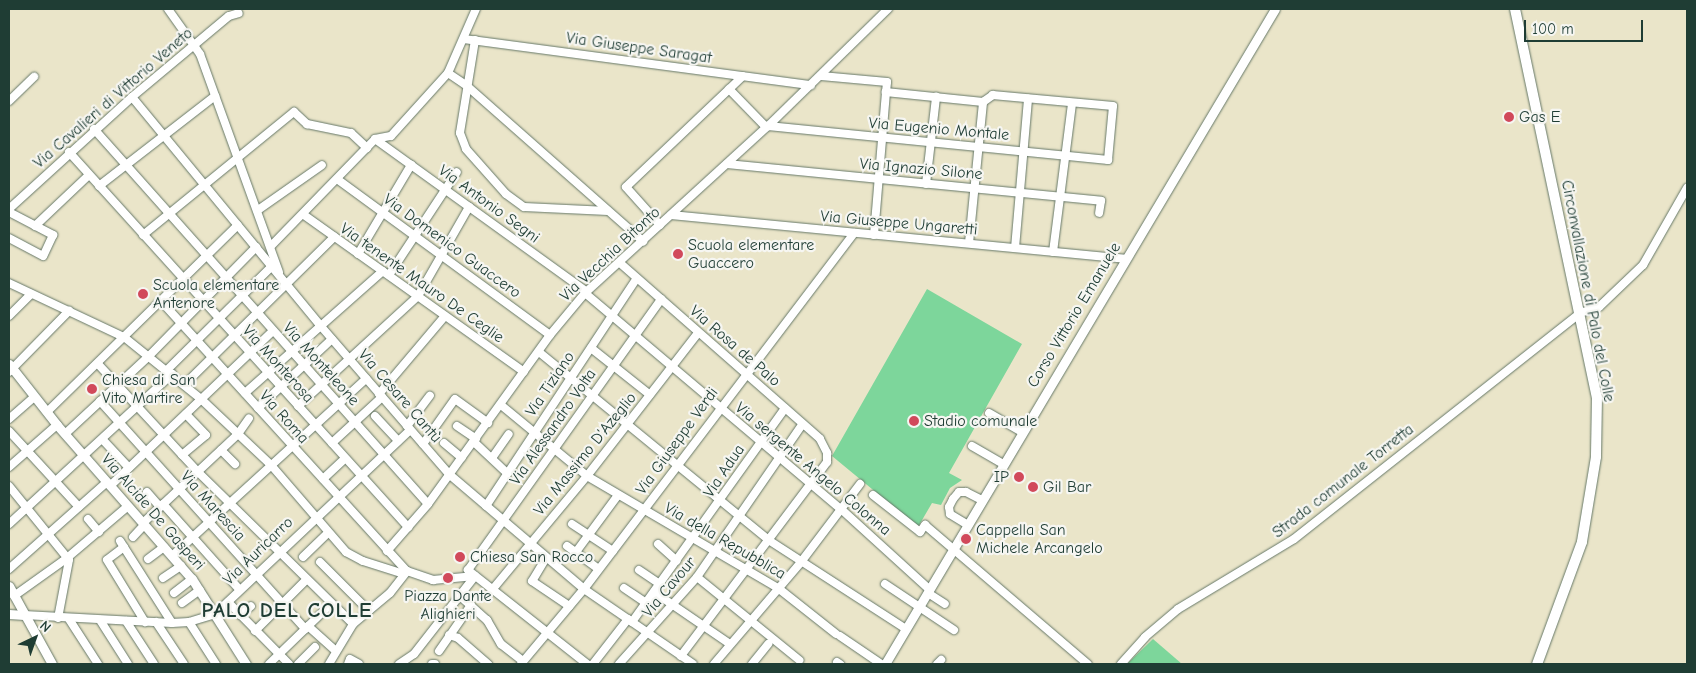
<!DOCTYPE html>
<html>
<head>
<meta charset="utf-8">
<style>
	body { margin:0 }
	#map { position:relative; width:1696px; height:673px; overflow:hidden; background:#eae5c9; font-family:"Comic Neue",sans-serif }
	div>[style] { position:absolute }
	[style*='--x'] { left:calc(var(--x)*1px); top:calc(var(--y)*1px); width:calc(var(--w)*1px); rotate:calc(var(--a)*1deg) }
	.green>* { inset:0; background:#7dd69b }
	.roads { filter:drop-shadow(0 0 1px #667868) drop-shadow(0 0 1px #667868) }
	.minor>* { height:8px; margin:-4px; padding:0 4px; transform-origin:4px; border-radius:4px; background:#fff }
	.tertiary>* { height:9px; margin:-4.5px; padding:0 4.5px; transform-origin:4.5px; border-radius:4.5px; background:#fff }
	.secondary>* { height:10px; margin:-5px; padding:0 5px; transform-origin:5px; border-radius:5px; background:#fff }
	.dots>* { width:14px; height:14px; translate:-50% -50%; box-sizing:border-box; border:2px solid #f6f6f2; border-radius:50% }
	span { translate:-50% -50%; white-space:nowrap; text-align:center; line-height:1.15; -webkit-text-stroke:4.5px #f6f6f2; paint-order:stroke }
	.street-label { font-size:16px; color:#1f3d34 }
	.poi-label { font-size:16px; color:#1f3d34 }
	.left { translate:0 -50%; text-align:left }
	.right { translate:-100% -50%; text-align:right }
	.district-label { font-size:21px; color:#1f3d34; font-weight:700; letter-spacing:1px }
	.frame { position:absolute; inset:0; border:10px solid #1f3d34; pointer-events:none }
	.north { position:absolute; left:10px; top:613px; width:50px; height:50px; -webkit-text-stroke:4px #f6f6f2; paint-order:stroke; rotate:42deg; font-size:14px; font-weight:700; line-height:20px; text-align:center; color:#1f3d34 }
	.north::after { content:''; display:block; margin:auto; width:18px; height:22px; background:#1f3d34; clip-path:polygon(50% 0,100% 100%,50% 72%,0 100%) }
	.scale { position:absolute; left:1524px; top:20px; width:119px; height:22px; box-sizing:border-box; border:2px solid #1f3d34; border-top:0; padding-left:6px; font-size:15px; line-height:18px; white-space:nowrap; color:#1f3d34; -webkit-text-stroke:4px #f6f6f2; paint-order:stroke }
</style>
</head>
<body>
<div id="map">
	<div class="green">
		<i style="clip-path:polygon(927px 289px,1022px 344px,949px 473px,962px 480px,950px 488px,941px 505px,932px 503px,918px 527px,832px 456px)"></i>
		<i style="clip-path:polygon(1153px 639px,1182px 664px,1127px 664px)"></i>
	</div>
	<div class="roads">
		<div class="minor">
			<i style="--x:168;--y:9;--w:55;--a:54.6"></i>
			<i style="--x:200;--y:54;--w:232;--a:70.1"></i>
			<i style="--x:464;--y:39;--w:350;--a:7.6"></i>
			<i style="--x:475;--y:40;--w:94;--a:99.2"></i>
			<i style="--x:460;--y:133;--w:17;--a:69"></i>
			<i style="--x:466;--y:149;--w:60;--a:48.4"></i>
			<i style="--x:506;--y:194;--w:22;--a:36"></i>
			<i style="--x:524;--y:207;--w:84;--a:2.7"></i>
			<i style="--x:448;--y:73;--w:23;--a:34"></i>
			<i style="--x:467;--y:86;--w:235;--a:41.4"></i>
			<i style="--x:729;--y:89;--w:53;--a:45.8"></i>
			<i style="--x:132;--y:97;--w:294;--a:50.5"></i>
			<i style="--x:319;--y:324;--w:200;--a:49.1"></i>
			<i style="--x:450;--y:475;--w:176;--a:40.4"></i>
			<i style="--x:584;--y:589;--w:132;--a:34.5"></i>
			<i style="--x:9;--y:101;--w:35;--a:-44"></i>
			<i style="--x:768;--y:126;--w:342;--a:5.7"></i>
			<i style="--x:1108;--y:160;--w:54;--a:-84.7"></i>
			<i style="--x:1113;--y:106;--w:121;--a:-174.8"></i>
			<i style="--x:993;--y:95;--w:12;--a:145"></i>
			<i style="--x:983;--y:102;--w:98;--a:-174.1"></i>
			<i style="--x:886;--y:92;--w:10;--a:-84"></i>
			<i style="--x:887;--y:82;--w:66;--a:-174.8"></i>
			<i style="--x:94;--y:129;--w:502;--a:48.31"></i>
			<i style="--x:375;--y:139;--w:261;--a:35.8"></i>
			<i style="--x:375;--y:139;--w:16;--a:-11"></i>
			<i style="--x:391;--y:136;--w:85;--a:-47.9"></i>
			<i style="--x:448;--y:73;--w:70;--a:-66.4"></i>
			<i style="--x:69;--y:152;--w:506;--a:47.89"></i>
			<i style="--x:727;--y:164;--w:376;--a:5.6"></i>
			<i style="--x:1101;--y:201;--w:12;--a:99"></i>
			<i style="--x:337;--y:179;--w:264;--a:36.2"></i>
			<i style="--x:926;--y:184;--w:88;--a:-83.4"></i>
			<i style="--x:99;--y:186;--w:147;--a:-37.8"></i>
			<i style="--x:9;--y:209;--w:166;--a:-42.3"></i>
			<i style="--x:132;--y:97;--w:126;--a:-39.9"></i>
			<i style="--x:229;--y:16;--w:10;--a:-17"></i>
			<i style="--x:258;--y:210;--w:78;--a:-35.1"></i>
			<i style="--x:9;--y:212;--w:50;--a:27.6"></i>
			<i style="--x:53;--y:235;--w:23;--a:115"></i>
			<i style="--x:43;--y:256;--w:38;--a:-152"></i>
			<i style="--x:304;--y:215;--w:270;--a:35.5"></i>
			<i style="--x:671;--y:215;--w:456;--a:5.5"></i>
			<i style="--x:660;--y:225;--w:51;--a:-131.8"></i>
			<i style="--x:626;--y:187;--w:161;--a:-43.5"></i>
			<i style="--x:35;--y:226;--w:74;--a:-43.4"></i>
			<i style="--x:143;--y:235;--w:195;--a:-39.2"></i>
			<i style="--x:294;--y:112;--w:18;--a:43"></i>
			<i style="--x:307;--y:124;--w:45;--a:11.6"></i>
			<i style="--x:351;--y:133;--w:22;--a:43"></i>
			<i style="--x:874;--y:235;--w:144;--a:-85.2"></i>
			<i style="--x:969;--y:243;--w:142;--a:-84.3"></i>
			<i style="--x:271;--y:246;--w:149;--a:-45.8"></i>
			<i style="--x:1015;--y:248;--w:150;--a:-85"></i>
			<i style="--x:1053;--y:252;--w:150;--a:-82.7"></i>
			<i style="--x:358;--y:254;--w:104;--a:-59.2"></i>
			<i style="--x:620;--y:263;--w:266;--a:41.3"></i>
			<i style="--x:820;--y:439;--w:16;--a:63"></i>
			<i style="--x:827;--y:453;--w:9;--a:90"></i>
			<i style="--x:827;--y:462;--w:243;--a:127"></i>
			<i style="--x:389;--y:275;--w:123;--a:-56.6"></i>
			<i style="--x:9;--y:283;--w:127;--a:25.2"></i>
			<i style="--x:124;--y:337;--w:99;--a:38.8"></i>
			<i style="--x:201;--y:399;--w:96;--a:43.3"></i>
			<i style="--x:271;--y:465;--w:115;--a:49.2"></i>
			<i style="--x:346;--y:552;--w:19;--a:28"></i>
			<i style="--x:363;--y:561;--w:43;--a:17.6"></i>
			<i style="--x:585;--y:293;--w:335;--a:40.2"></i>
			<i style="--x:841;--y:509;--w:120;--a:42.3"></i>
			<i style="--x:161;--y:301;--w:365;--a:47.7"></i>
			<i style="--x:407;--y:571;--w:28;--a:19"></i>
			<i style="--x:433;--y:580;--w:42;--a:-5.4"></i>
			<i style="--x:475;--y:576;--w:99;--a:128"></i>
			<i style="--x:414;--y:654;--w:18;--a:146"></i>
			<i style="--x:9;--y:316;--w:31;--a:-45"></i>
			<i style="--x:591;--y:348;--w:75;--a:38.5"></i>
			<i style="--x:539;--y:352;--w:298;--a:39.3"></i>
			<i style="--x:770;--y:541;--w:162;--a:32.9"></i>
			<i style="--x:98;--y:364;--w:147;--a:47.2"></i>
			<i style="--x:198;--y:472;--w:217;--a:44.4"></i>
			<i style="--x:167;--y:370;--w:148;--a:-44.7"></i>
			<i style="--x:9;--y:372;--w:86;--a:-45.5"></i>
			<i style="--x:184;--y:385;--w:211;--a:-44.6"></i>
			<i style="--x:245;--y:393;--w:184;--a:-41.5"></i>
			<i style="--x:379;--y:394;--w:102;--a:-49.8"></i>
			<i style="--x:100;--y:401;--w:307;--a:48"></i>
			<i style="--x:501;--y:405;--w:112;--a:39.5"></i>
			<i style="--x:587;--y:476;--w:221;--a:30.4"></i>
			<i style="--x:778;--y:588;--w:74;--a:38.4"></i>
			<i style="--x:298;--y:406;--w:163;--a:-42.5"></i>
			<i style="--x:418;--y:296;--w:103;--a:-60.2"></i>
			<i style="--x:258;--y:408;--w:101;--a:-43"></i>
			<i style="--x:47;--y:412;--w:267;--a:-44.4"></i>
			<i style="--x:989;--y:413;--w:38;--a:30"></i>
			<i style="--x:375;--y:416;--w:34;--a:47"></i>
			<i style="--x:9;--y:419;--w:33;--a:-41"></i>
			<i style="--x:407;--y:426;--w:38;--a:-53"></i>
			<i style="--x:457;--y:426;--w:23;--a:34"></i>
			<i style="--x:9;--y:431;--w:103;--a:47.4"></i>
			<i style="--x:65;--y:434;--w:115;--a:-42.9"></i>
			<i style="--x:149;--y:356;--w:153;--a:-45.5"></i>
			<i style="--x:103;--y:440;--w:38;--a:47"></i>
			<i style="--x:474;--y:442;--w:45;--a:43.2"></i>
			<i style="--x:332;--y:443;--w:68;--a:-42.6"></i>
			<i style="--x:444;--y:443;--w:23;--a:40"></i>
			<i style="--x:423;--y:444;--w:55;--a:-54.6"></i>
			<i style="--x:455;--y:399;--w:41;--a:36"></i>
			<i style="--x:972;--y:446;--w:36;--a:30"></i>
			<i style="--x:221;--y:450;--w:20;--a:45"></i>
			<i style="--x:182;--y:455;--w:31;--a:-40"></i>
			<i style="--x:206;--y:435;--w:29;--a:-134"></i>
			<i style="--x:492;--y:458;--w:29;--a:-55"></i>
			<i style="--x:9;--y:467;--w:64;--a:-41.2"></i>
			<i style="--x:323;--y:479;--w:26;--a:-43"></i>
			<i style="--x:9;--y:486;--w:95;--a:51"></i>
			<i style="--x:69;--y:560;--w:59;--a:100.7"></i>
			<i style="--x:110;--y:486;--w:225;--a:-43.6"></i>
			<i style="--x:147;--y:492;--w:20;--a:49"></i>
			<i style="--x:873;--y:495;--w:60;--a:38.2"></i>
			<i style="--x:920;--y:532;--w:9;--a:-54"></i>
			<i style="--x:925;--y:525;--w:214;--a:40.5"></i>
			<i style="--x:163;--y:504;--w:115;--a:48.2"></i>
			<i style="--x:486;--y:506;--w:273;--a:-56.5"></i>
			<i style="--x:88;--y:519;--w:17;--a:50"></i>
			<i style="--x:143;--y:523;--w:130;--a:-43.1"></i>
			<i style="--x:238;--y:434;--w:19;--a:-55"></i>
			<i style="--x:9;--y:524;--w:222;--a:-42.6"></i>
			<i style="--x:572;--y:524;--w:49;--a:33.4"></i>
			<i style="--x:968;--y:525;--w:21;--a:-149"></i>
			<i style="--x:950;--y:514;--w:7;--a:-98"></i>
			<i style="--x:949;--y:507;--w:9;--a:-63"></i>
			<i style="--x:953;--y:499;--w:9;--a:-49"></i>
			<i style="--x:959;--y:492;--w:7;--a:0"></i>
			<i style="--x:966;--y:492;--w:18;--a:27"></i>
			<i style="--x:133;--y:537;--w:16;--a:-47"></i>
			<i style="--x:120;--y:541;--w:97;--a:57.6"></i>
			<i style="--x:658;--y:544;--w:25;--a:42"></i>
			<i style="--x:567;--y:546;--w:39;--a:36"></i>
			<i style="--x:124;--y:547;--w:21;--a:143"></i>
			<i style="--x:107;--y:560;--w:73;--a:58.5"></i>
			<i style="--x:387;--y:551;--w:62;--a:-48.9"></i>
			<i style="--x:428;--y:504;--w:208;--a:-54.2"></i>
			<i style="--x:550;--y:335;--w:55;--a:-50.2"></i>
			<i style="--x:585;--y:293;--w:248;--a:-42.4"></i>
			<i style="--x:768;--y:126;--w:168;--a:-44.3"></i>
			<i style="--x:576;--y:552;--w:71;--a:-53.6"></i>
			<i style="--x:172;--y:556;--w:263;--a:-42.4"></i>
			<i style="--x:303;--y:557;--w:35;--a:-44"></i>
			<i style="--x:546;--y:558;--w:27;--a:121"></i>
			<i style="--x:532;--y:581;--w:45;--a:34"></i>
			<i style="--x:148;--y:559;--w:20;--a:-37"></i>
			<i style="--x:320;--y:562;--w:69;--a:45"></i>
			<i style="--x:9;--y:569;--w:131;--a:-41.6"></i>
			<i style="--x:639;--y:570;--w:25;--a:34"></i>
			<i style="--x:697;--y:577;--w:132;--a:39.1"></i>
			<i style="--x:163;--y:578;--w:22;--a:-34"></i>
			<i style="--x:885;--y:584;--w:83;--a:33.7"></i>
			<i style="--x:624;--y:588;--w:27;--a:34"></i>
			<i style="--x:492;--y:590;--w:148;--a:-50.2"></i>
			<i style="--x:587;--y:476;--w:181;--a:-52.2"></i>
			<i style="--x:654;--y:592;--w:92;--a:34.4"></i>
			<i style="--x:174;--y:593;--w:23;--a:-38"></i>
			<i style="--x:928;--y:593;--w:20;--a:33"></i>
			<i style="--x:459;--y:595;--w:38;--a:42"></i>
			<i style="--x:487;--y:620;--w:28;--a:60"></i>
			<i style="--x:501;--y:644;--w:28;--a:38"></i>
			<i style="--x:14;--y:596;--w:65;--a:-35.6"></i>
			<i style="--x:67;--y:558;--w:80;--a:-40.4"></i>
			<i style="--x:228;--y:602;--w:87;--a:45.5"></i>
			<i style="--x:182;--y:603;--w:22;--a:-36"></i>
			<i style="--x:24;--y:615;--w:148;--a:3.1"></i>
			<i style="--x:172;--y:623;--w:17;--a:-3"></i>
			<i style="--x:189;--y:622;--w:27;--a:-17"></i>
			<i style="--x:215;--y:614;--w:268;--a:-43.3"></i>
			<i style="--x:240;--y:615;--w:14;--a:-39"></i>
			<i style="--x:69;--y:619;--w:54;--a:57.2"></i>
			<i style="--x:100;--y:620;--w:52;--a:57.5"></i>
			<i style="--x:126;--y:621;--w:51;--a:56.9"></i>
			<i style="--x:156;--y:622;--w:50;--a:56.3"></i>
			<i style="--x:189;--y:622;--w:50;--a:57.3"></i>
			<i style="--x:632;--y:622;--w:263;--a:-54.4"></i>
			<i style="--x:308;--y:626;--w:36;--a:42"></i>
			<i style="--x:255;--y:631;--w:72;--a:-45"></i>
			<i style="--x:449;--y:635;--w:9;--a:18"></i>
			<i style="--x:458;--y:638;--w:40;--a:41"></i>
			<i style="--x:840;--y:636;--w:50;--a:34.3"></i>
			<i style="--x:439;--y:651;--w:56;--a:-55.2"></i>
			<i style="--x:837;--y:662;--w:4;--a:34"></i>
			<i style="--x:269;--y:664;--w:86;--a:-44.1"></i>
			<i style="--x:298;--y:664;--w:24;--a:-45"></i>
			<i style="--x:329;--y:664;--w:47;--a:-59"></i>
			<i style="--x:353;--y:624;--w:48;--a:-40"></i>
			<i style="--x:390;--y:593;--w:28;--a:-52"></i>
			<i style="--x:348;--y:664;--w:5;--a:-68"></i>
			<i style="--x:350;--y:659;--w:10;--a:29"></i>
			<i style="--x:432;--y:664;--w:3;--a:0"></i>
			<i style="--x:521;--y:664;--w:98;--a:-50"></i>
			<i style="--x:584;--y:589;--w:447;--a:-52.8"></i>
			<i style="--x:587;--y:664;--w:152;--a:-141.7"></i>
			<i style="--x:468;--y:570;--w:333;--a:-54.5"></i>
			<i style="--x:593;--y:664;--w:57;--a:-52.1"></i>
			<i style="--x:619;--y:664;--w:117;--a:-48.1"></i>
			<i style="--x:697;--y:577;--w:185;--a:-55.4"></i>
			<i style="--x:714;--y:664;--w:134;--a:-49.5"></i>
			<i style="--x:801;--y:562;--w:98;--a:-52.9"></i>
			<i style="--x:752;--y:664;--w:26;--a:-51"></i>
			<i style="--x:937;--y:664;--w:6;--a:-45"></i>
			<i style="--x:1121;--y:664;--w:36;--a:-48"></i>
			<i style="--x:1145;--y:637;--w:43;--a:-40.3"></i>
			<i style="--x:1178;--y:609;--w:135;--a:-31.1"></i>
			<i style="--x:1294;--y:539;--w:365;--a:-38.3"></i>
			<i style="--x:1580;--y:313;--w:20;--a:-18"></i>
			<i style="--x:1599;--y:307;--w:61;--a:-43.7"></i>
			<i style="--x:1643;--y:265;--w:89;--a:-60.3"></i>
		</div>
		<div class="tertiary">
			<i style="--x:9;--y:364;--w:78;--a:51.8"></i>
			<i style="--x:57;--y:425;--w:205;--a:48.8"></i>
			<i style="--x:192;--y:579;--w:101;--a:57.6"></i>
			<i style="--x:9;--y:586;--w:89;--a:61.1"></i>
			<i style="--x:9;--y:614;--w:15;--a:4"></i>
			<i style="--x:885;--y:664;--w:762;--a:-59.23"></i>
		</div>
		<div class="secondary">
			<i style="--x:1515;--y:9;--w:397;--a:78.1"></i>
			<i style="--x:1597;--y:397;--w:60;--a:91"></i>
			<i style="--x:1596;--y:457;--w:86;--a:99.4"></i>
			<i style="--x:1582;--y:542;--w:130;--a:110.2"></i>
		</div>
	</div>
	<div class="dots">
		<i style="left:1509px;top:117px;background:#d1495b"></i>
		<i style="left:678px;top:254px;background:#d1495b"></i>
		<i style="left:143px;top:294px;background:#d1495b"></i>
		<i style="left:92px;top:389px;background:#d1495b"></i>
		<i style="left:914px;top:421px;background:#d1495b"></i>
		<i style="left:1019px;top:477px;background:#d1495b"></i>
		<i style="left:1033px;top:487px;background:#d1495b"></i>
		<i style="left:966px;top:539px;background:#d1495b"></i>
		<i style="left:460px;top:557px;background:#d1495b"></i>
		<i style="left:448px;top:578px;background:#d1495b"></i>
	</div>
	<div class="street-label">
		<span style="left:639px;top:48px;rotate:8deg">Via Giuseppe Saragat</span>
		<span style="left:113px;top:98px;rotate:-41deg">Via Cavalieri di Vittorio Veneto</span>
		<span style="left:939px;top:129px;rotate:5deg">Via Eugenio Montale</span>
		<span style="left:921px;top:169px;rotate:5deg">Via Ignazio Silone</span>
		<span style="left:489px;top:204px;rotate:36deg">Via Antonio Segni</span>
		<span style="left:899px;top:223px;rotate:5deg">Via Giuseppe Ungaretti</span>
		<span style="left:452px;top:246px;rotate:36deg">Via Domenico Guaccero</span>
		<span style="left:610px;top:254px;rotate:-43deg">Via Vecchia Bitonto</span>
		<span style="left:422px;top:283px;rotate:35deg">Via tenente Mauro De Ceglie</span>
		<span style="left:1588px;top:291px;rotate:79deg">Circonvallazione di Palo del Colle</span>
		<span style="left:1074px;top:315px;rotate:-59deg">Corso Vittorio Emanuele</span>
		<span style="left:735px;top:346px;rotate:41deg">Via Rosa de Palo</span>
		<span style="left:278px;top:364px;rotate:48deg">Via Monterosa</span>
		<span style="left:321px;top:364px;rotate:48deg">Via Monteleone</span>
		<span style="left:550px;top:384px;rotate:-56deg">Via Tiziano</span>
		<span style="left:400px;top:396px;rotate:49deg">Via Cesare Cantù</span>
		<span style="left:284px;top:417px;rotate:48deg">Via Roma</span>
		<span style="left:553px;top:427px;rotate:-55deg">Via Alessandro Volta</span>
		<span style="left:677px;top:441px;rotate:-54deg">Via Giuseppe Verdi</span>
		<span style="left:585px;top:454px;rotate:-51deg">Via Massimo D'Azeglio</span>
		<span style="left:813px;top:469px;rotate:40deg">Via sergente Angelo Colonna</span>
		<span style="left:724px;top:471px;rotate:-56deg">Via Adua</span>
		<span style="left:1343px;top:481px;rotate:-38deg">Strada comunale Torretta</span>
		<span style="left:213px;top:506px;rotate:48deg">Via Marescia</span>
		<span style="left:153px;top:512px;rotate:49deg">Via Alcide De Gasperi</span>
		<span style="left:725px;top:541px;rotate:30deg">Via della Repubblica</span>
		<span style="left:258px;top:551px;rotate:-44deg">Via Auricarro</span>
		<span style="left:669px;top:587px;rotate:-50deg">Via Cavour</span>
	</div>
	<div class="poi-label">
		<span class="left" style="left:1519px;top:117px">Gas E</span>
		<span class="left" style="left:688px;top:254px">Scuola elementare<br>Guaccero</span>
		<span class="left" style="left:153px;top:294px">Scuola elementare<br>Antenore</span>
		<span class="left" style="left:102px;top:389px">Chiesa di San<br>Vito Martire</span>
		<span class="left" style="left:924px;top:421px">Stadio comunale</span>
		<span class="right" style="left:1009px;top:477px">IP</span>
		<span class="left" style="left:1043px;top:487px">Gil Bar</span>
		<span class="left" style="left:976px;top:539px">Cappella San<br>Michele Arcangelo</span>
		<span class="left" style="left:470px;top:557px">Chiesa San Rocco</span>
		<span style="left:448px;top:605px">Piazza Dante<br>Alighieri</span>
	</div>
	<div class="district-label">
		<span style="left:287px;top:610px">PALO DEL COLLE</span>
	</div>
	<div class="frame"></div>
	<div class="north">N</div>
	<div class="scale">100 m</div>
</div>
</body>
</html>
